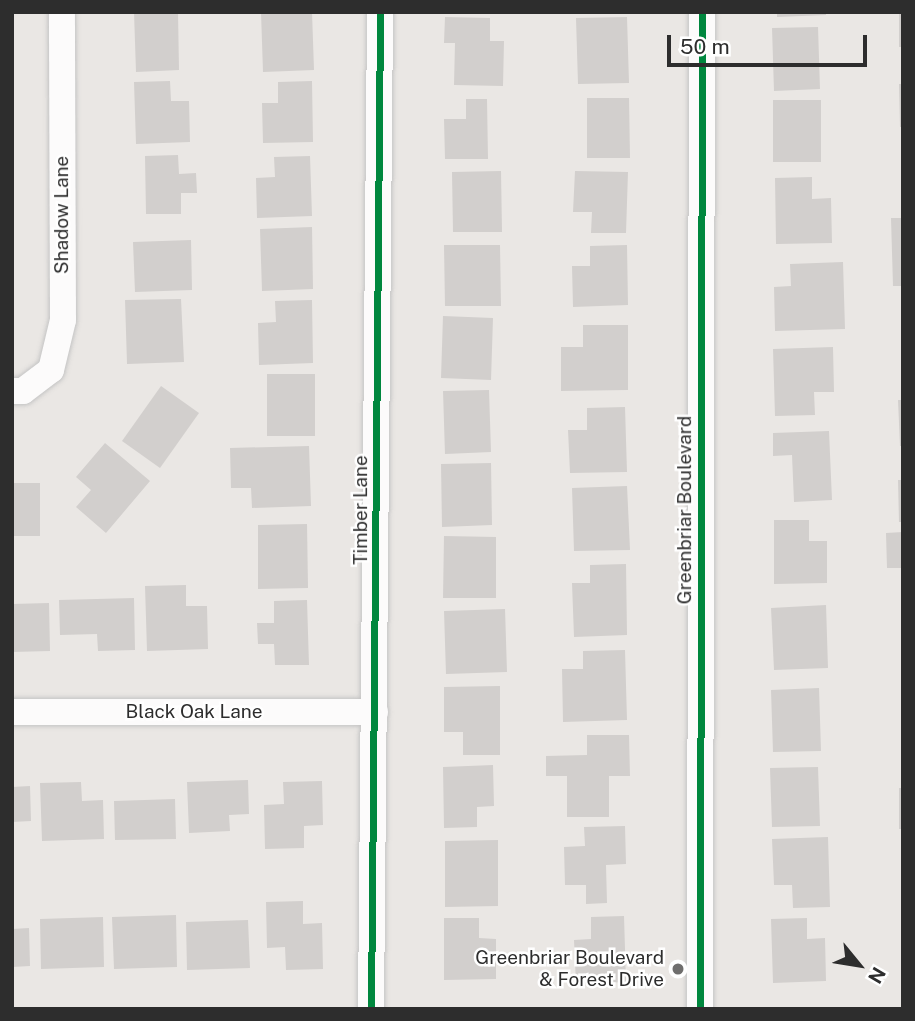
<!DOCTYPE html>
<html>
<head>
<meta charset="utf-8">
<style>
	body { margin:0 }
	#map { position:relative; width:915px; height:1021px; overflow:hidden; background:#eae7e4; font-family:"Public Sans",sans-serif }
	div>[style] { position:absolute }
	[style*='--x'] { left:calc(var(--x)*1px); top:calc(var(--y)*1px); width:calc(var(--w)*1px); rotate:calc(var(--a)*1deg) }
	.building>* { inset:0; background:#d2cfcd }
	.roads { filter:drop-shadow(0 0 2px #c4c4c4) drop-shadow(0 0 2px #c4c4c4) }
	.minor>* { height:26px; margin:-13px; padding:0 13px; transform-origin:13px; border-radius:13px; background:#fcfbfb }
	.cycleway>* { height:7px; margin:-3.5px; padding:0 3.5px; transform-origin:3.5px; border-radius:3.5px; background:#00873e }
	.dots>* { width:19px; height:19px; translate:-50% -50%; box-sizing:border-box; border:4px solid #fff; border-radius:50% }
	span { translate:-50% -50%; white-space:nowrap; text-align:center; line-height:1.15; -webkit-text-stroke:5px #fff; paint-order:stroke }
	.street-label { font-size:19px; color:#2d2d2d }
	.poi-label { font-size:19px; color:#2d2d2d }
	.right { translate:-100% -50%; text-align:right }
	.frame { position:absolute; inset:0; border:14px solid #2d2d2d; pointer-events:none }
	.north { position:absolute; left:824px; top:930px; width:70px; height:70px; -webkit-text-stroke:5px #fff; paint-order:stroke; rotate:120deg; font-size:19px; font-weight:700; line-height:28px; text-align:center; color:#2d2d2d }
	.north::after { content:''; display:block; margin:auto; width:24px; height:32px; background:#2d2d2d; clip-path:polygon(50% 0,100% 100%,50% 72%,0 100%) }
	.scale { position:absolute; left:667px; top:35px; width:200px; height:32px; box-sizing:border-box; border:4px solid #2d2d2d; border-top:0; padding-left:9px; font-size:21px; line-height:24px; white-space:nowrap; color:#2d2d2d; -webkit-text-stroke:5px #fff; paint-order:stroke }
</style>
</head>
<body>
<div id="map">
	<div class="building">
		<i style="clip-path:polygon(134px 12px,178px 12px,179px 70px,136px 72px)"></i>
		<i style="clip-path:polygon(261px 12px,312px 12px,314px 70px,263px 72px)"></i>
		<i style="clip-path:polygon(777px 12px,826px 12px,826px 15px,777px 17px)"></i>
		<i style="clip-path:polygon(899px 12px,903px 12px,903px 47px,899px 47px)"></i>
		<i style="clip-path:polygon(445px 17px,490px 18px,490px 41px,504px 41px,503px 86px,454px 85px,455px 43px,444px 43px)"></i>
		<i style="clip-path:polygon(627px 17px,629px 83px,578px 84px,576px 18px)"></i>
		<i style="clip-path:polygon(818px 27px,820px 89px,774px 91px,772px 28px)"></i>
		<i style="clip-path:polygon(170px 81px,171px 101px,189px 101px,190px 142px,136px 144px,134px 82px)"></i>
		<i style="clip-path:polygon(312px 81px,313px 142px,263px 143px,262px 103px,278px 103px,278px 82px)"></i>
		<i style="clip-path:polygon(899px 84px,903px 84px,903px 127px,900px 127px)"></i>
		<i style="clip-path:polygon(587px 98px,629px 98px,630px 158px,587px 158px)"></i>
		<i style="clip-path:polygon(466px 99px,487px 99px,488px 159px,445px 159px,444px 119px,466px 119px)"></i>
		<i style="clip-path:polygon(773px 100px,821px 100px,821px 162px,773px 162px)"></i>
		<i style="clip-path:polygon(178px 155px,179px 174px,196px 173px,197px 193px,181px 193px,181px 214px,146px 214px,145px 156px)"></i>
		<i style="clip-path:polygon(310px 156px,312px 216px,257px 218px,256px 178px,275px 177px,274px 157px)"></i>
		<i style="clip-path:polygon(501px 171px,502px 232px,453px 232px,452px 172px)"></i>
		<i style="clip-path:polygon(575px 171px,628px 172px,626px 233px,591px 233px,592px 212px,573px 212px)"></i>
		<i style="clip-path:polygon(812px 177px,812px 199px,831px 198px,832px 243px,776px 244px,775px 178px)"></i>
		<i style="clip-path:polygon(891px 218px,903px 218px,903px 286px,893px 286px)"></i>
		<i style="clip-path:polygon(312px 227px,313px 289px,262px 291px,260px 229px)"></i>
		<i style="clip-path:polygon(191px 240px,192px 290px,135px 292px,133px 242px)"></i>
		<i style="clip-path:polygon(444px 245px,500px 245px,501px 306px,445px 306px)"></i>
		<i style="clip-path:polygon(627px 245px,628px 305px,573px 307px,572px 266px,590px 266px,590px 246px)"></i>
		<i style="clip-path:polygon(843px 262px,845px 329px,775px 331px,774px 287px,791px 286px,790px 264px)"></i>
		<i style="clip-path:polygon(181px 299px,184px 362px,127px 364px,125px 300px)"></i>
		<i style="clip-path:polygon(312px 300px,313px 363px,259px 365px,258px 323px,276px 322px,275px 301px)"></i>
		<i style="clip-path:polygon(443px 316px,493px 318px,491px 380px,441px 378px)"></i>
		<i style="clip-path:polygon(583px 325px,628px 325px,628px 390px,561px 391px,561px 347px,583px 347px)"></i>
		<i style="clip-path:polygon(833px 347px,834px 392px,814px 392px,815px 415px,775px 416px,773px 349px)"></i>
		<i style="clip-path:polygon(267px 374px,315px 374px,315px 436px,267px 436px)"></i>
		<i style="clip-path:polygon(161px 386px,199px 413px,160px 468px,122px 441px)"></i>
		<i style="clip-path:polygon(489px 390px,491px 452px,445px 454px,443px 391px)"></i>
		<i style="clip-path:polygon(898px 400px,903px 400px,903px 446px,900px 446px)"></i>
		<i style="clip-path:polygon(625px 407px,627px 472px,570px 473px,568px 430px,587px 430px,587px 408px)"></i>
		<i style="clip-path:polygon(829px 431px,832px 500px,794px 502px,792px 455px,773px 456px,773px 433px)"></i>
		<i style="clip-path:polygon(105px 443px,150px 481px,106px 533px,76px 507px,91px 490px,76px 477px)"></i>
		<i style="clip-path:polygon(309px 446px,311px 506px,252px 508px,251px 488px,231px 488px,230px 448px)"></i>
		<i style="clip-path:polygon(491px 463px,492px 525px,442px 527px,441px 464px)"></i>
		<i style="clip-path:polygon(898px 480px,903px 480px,903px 522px,899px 522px)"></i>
		<i style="clip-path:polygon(12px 483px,40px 483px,40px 536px,12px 536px)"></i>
		<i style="clip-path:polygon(627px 486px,630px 550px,574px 551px,572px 488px)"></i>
		<i style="clip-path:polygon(774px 520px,809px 520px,809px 541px,827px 541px,827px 583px,774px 584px)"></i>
		<i style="clip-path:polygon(307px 524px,308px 588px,258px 589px,258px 525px)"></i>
		<i style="clip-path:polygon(903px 532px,903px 568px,887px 568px,886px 533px)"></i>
		<i style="clip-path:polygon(444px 536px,496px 537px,496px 598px,443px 598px)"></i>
		<i style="clip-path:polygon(626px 564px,627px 635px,574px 637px,572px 583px,590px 583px,590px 565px)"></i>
		<i style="clip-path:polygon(186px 585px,186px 606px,207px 606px,208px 649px,147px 651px,145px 586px)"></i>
		<i style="clip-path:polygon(134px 598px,135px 650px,98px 651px,97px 634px,60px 635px,59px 600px)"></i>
		<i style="clip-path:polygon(307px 600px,309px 665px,275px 665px,274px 644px,258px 644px,257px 623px,274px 623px,274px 601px)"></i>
		<i style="clip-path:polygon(49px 603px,50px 651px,12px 652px,12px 604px)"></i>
		<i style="clip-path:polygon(826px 605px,828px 668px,774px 670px,771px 608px)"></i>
		<i style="clip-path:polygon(505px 609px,507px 672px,446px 674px,444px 611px)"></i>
		<i style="clip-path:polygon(625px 650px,627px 720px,563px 722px,562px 669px,583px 669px,583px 651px)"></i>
		<i style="clip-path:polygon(500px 686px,500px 755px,463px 755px,463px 732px,444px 732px,444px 687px)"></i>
		<i style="clip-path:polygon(819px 688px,821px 751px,773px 752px,771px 690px)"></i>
		<i style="clip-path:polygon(587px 735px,629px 735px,630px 776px,609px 776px,609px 817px,567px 817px,567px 776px,546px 776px,546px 756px,587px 755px)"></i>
		<i style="clip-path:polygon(493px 765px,494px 806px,477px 807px,477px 827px,444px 828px,443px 767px)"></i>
		<i style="clip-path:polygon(818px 767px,820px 826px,772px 827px,770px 768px)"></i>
		<i style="clip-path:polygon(248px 780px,249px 814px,229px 815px,230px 831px,189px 833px,187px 782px)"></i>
		<i style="clip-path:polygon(322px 781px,323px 825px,304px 826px,304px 848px,265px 849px,264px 805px,284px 804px,283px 782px)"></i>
		<i style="clip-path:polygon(81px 782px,82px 801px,103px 800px,104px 839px,42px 841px,40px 783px)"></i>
		<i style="clip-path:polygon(30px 786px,31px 821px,12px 822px,12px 787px)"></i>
		<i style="clip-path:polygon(899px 788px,903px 788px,903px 829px,899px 829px)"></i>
		<i style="clip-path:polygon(175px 799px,176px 839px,115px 840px,114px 801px)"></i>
		<i style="clip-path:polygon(625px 826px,626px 864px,606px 865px,607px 903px,586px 904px,586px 885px,565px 885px,564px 847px,585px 846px,584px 827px)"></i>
		<i style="clip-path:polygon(828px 837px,830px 907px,793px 908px,792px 885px,774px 885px,772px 839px)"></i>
		<i style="clip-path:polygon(498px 840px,498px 906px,445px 907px,445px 841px)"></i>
		<i style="clip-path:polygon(303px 901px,303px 924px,322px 923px,323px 969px,286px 970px,285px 947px,267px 948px,266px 902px)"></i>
		<i style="clip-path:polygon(176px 915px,177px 967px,114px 969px,112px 917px)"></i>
		<i style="clip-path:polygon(624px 916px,626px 982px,576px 984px,574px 940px,591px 939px,591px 917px)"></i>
		<i style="clip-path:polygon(103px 917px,104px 967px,41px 969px,40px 919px)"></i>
		<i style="clip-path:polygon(444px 918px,479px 918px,479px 938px,496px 939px,496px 979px,444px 980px)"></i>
		<i style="clip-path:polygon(807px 918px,807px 939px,825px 938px,826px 981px,773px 983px,771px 919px)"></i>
		<i style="clip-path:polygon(248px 920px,250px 968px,187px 970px,186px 922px)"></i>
		<i style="clip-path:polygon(29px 928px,30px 966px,12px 967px,12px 929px)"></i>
	</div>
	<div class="roads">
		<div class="minor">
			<i style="--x:12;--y:391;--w:11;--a:0"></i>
			<i style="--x:23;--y:391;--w:35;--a:-37"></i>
			<i style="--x:51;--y:370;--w:51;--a:-76.5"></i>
			<i style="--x:63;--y:320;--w:308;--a:-90.2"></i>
			<i style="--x:12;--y:712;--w:363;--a:0"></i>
			<i style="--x:371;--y:1009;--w:997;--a:-89.48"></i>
			<i style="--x:700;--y:1009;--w:997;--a:-89.89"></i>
		</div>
	</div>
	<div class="cycleway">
		<i style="--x:371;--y:1009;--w:997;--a:-89.48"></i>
		<i style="--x:700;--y:1009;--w:997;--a:-89.89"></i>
	</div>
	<div class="dots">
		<i style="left:678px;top:969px;background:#6f6e6d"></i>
	</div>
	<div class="street-label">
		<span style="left:62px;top:215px;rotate:-90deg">Shadow Lane</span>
		<span style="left:361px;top:510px;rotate:-90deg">Timber Lane</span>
		<span style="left:685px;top:510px;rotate:-90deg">Greenbriar Boulevard</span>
		<span style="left:194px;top:712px">Black Oak Lane</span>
	</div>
	<div class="poi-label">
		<span class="right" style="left:664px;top:969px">Greenbriar Boulevard<br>&amp; Forest Drive</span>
	</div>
	<div class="frame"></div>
	<div class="north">N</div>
	<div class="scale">50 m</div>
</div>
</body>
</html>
